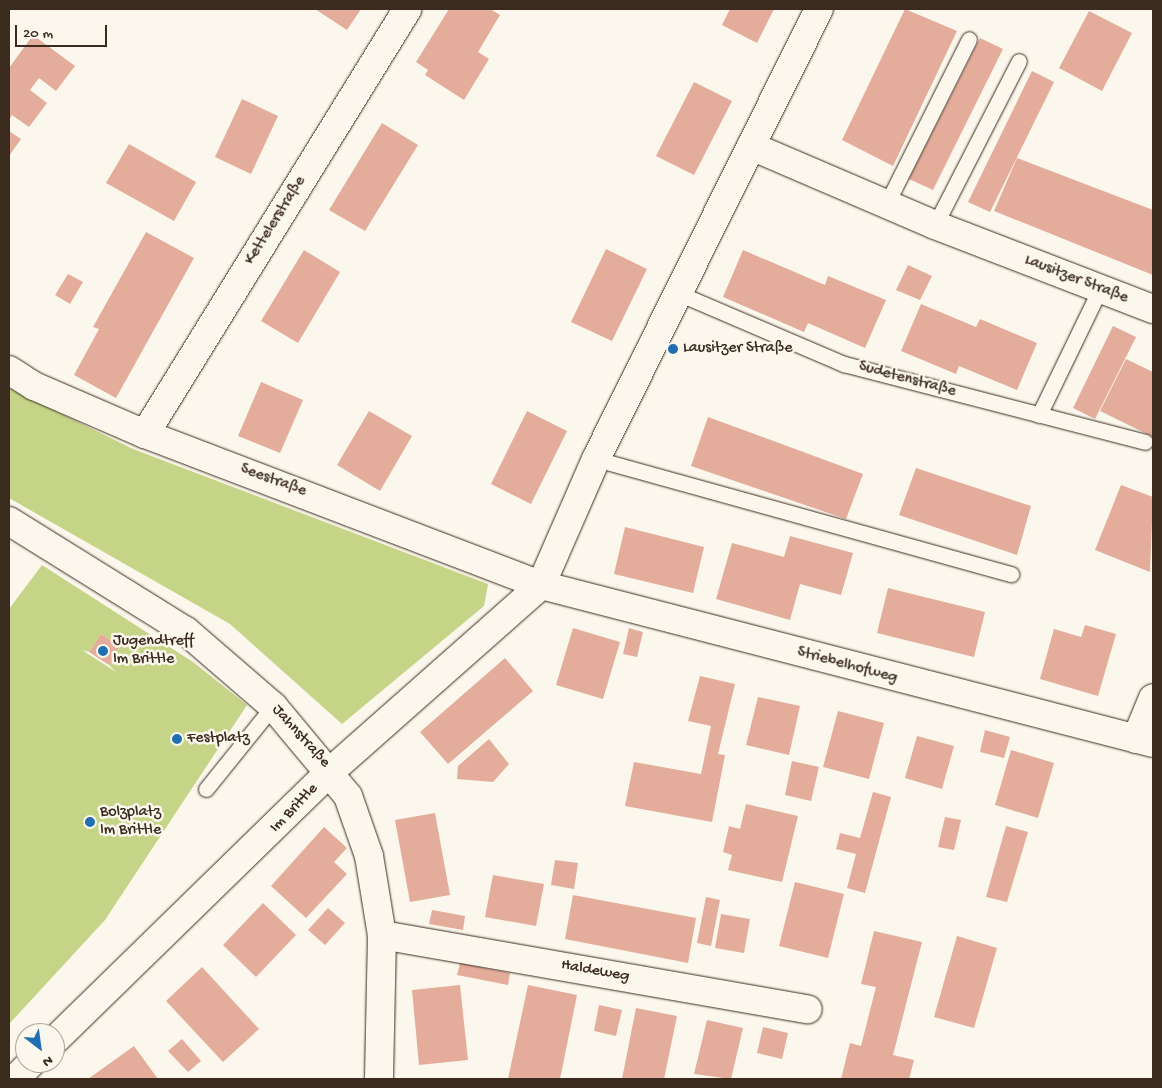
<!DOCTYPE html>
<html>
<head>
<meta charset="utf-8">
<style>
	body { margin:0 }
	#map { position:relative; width:1162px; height:1088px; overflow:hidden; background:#fbf7ec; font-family:"Gochi Hand",sans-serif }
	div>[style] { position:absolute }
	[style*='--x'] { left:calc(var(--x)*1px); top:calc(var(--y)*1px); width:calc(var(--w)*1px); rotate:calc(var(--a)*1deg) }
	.green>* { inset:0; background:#c6d487 }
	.building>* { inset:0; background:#e4ad9b }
	.roads { filter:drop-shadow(0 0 1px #3b2a1e) drop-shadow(0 0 1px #3b2a1e) }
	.service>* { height:15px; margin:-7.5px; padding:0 7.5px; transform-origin:7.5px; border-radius:7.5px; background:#fbf7ec }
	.minor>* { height:28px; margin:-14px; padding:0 14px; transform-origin:14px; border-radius:14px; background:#fbf7ec }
	.dots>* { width:14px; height:14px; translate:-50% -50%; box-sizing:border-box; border:2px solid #fbf7ec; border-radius:50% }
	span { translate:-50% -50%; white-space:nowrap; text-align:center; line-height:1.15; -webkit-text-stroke:5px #fbf7ec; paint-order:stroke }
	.street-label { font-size:16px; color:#3b2a1e }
	.poi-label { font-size:16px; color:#3b2a1e }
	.left { translate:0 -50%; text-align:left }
	.frame { position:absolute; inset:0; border:10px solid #3b2a1e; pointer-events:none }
	.north { position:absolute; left:15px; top:1023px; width:50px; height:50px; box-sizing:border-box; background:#fbf7ec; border:1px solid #aea59a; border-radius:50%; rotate:150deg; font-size:14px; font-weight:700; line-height:20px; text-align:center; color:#3b2a1e }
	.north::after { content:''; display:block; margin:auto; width:18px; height:22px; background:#1f6fb2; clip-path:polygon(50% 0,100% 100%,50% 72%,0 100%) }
	.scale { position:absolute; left:15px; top:25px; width:92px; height:22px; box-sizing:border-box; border:2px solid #3b2a1e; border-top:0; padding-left:6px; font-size:15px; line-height:18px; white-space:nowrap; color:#3b2a1e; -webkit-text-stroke:4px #fbf7ec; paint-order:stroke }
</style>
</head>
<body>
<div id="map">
	<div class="green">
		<i style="clip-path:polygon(9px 388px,133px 449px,488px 584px,484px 606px,342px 724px,230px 624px,9px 498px)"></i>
		<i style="clip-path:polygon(evenodd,42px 565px,193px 662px,247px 705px,105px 920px,10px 1023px,9px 609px,42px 565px,101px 634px,120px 646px,109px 665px,116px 672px,82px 650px,89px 652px,101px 634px)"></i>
	</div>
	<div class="building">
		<i style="clip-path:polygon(315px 9px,361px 9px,347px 30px)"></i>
		<i style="clip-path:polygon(449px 9px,490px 9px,500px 15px,478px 52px,489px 59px,464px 100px,425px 75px,428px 70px,416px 62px)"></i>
		<i style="clip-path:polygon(730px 9px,774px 9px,757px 43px,722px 25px)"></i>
		<i style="clip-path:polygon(905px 9px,957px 31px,893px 166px,842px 140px)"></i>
		<i style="clip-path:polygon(1089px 11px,1132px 33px,1102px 91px,1059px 68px)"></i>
		<i style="clip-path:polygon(33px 35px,75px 66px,56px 91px,39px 78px,30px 90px,47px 103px,29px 127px,12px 115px,9px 120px,9px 68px)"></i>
		<i style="clip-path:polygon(980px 38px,1003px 49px,933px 190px,909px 179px)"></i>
		<i style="clip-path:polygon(1032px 71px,1054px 82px,990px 212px,968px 202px)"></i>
		<i style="clip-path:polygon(694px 82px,732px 101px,694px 175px,656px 156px)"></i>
		<i style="clip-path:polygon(242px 99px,278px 116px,251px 174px,215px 157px)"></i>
		<i style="clip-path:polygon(382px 123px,418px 145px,365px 231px,329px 210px)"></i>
		<i style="clip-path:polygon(9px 131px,21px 139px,9px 156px)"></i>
		<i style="clip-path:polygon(129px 144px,196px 182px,174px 221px,106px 183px)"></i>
		<i style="clip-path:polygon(1017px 158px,1153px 210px,1153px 275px,994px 211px)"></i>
		<i style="clip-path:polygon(146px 232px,194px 258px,116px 398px,74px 375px,99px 329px,93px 327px)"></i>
		<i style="clip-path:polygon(606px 249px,647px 269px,612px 341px,571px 322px)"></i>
		<i style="clip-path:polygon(304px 250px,340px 272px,298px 343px,261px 321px)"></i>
		<i style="clip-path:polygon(743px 250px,825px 285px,828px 276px,886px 300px,865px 348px,808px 323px,804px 332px,723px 297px)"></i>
		<i style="clip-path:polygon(908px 265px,932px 276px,920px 300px,896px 290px)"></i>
		<i style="clip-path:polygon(68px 274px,83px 282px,70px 304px,55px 295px)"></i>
		<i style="clip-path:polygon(921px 304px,976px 327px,980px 319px,1037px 343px,1017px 390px,959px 366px,956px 374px,901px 351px)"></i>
		<i style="clip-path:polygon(1113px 326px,1136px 337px,1095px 419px,1073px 408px)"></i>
		<i style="clip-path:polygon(1126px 359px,1153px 372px,1153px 437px,1100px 411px)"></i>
		<i style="clip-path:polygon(261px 382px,303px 400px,280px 453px,238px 436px)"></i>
		<i style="clip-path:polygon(369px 411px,412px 436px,380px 491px,337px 465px)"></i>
		<i style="clip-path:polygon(527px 411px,567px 431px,531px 504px,491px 484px)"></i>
		<i style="clip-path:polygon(708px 417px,863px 474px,846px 519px,691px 466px)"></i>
		<i style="clip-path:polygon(916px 468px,1031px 506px,1017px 555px,899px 515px)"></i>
		<i style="clip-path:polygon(1121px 485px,1153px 497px,1150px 572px,1095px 550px)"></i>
		<i style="clip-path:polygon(625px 527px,704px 547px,693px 593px,614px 574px)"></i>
		<i style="clip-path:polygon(790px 536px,853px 553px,841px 595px,800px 584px,790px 620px,716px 599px,732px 543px,784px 557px)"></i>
		<i style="clip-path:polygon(888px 588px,985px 612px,974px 657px,877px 633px)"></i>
		<i style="clip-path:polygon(1085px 625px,1116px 634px,1098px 696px,1040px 679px,1054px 629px,1081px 637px)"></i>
		<i style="clip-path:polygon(573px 628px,620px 642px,603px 699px,556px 685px)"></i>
		<i style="clip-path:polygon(629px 628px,643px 632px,637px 657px,623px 654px)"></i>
		<i style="clip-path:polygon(101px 634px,120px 646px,109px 665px,89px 652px)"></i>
		<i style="clip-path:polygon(505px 658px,533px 691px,448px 764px,420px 732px)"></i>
		<i style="clip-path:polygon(700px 676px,735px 684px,718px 754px,725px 755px,712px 822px,625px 806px,634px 762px,701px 774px,711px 726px,688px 721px)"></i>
		<i style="clip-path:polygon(758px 697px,800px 706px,789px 755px,746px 745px)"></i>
		<i style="clip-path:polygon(838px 711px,884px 723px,869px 779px,823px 767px)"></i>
		<i style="clip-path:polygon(985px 730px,1010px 737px,1004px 758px,980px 752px)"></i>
		<i style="clip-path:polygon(917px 736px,954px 746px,942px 789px,905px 778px)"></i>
		<i style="clip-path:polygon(489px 739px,509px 764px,493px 782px,457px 779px,458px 766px)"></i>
		<i style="clip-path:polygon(1011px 750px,1054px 763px,1038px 818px,995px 805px)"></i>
		<i style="clip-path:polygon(792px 761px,819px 767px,811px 801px,785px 795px)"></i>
		<i style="clip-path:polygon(873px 792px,891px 797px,865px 893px,847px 888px,856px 854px,836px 849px,840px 833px,860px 838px)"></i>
		<i style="clip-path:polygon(746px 804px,798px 816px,782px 882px,728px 870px,732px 855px,723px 852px,729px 826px,740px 829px)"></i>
		<i style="clip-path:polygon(435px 813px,450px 895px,410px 902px,395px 820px)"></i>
		<i style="clip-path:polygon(945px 817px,961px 820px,954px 850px,938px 847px)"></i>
		<i style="clip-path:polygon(1006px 826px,1028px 832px,1007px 902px,986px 897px)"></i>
		<i style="clip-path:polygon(324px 827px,347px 848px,334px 862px,347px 874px,306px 918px,271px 886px)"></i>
		<i style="clip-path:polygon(555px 860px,578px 863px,574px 889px,551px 885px)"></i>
		<i style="clip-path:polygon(493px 875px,544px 884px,536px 926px,485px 917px)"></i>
		<i style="clip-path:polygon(795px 882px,844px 894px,828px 958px,779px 946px)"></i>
		<i style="clip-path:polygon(573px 895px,696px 918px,688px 963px,565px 939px)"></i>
		<i style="clip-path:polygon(706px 897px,720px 900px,711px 946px,697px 943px)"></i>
		<i style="clip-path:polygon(263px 903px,296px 935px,256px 977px,223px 945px)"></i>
		<i style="clip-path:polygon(328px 908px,345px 923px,325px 945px,308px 930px)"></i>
		<i style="clip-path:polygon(432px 910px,465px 916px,463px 930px,429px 924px)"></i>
		<i style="clip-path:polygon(721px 914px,750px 919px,744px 953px,715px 948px)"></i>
		<i style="clip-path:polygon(874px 931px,922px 942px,893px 1055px,914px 1060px,909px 1079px,841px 1079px,850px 1043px,861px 1046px,876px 987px,861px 984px)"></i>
		<i style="clip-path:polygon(957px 936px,997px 948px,974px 1028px,934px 1017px)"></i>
		<i style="clip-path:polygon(460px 963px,510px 973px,508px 985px,457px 975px)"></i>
		<i style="clip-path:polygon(202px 967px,259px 1029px,223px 1062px,166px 1001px)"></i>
		<i style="clip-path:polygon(460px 985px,468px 1060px,419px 1065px,412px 990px)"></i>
		<i style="clip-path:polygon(528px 985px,577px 995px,560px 1079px,508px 1079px)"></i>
		<i style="clip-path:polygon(599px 1005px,622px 1010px,616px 1036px,594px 1031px)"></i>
		<i style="clip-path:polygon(636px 1008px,677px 1016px,664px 1079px,622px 1079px)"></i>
		<i style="clip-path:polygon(707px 1020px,743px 1028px,731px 1079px,694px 1074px)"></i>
		<i style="clip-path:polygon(763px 1027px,788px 1033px,782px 1059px,757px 1053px)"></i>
		<i style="clip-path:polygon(182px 1039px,201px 1061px,188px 1072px,168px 1051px)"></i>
		<i style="clip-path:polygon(134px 1046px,158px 1079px,88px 1079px)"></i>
	</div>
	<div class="roads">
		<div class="service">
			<i style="--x:887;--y:203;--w:183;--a:-63.4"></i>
			<i style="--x:935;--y:225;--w:184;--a:-62.9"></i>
			<i style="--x:678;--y:293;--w:181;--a:23.2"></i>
			<i style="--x:844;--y:364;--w:311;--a:14.5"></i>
			<i style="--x:1039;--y:415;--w:140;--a:-64.2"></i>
			<i style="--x:596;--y:459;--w:431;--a:15.5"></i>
			<i style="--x:206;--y:789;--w:107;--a:-51.1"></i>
		</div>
		<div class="minor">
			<i style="--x:751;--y:146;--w:200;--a:23.2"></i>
			<i style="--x:935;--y:225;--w:234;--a:21.1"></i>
			<i style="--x:9;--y:370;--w:30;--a:33"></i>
			<i style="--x:34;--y:386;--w:121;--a:23.4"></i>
			<i style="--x:145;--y:434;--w:424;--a:20.9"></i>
			<i style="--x:541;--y:585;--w:632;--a:14.48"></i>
			<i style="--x:145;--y:434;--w:499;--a:-58.3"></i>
			<i style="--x:9;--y:521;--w:208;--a:31.9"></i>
			<i style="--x:186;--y:631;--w:115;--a:40.8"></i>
			<i style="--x:273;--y:706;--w:117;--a:50.2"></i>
			<i style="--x:348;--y:796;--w:64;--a:70.7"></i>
			<i style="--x:369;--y:856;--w:80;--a:80.7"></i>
			<i style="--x:382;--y:935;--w:144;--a:91.2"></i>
			<i style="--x:1136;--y:739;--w:44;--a:-67.5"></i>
			<i style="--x:382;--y:935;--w:432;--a:9.9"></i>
			<i style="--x:55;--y:1040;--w:385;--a:-44.3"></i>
			<i style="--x:331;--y:771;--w:281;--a:-41.5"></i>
			<i style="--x:541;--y:585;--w:137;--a:-66.4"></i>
			<i style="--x:596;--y:459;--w:502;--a:-63.64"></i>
			<i style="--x:15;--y:1079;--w:23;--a:-45"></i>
		</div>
	</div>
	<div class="dots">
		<i style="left:673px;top:349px;background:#1f6fb2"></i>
		<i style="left:103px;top:651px;background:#1f6fb2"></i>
		<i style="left:177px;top:739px;background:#1f6fb2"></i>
		<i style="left:90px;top:822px;background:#1f6fb2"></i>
	</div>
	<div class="street-label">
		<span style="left:276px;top:221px;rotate:-58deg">Kettelerstraße</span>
		<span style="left:1076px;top:280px;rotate:21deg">Lausitzer Straße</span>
		<span style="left:907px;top:380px;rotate:15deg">Sudetenstraße</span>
		<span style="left:273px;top:481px;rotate:20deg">Seestraße</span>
		<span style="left:847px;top:666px;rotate:15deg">Striebelhofweg</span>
		<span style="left:300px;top:737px;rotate:48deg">Jahnstraße</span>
		<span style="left:295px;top:809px;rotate:-46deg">Im Brittle</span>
		<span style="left:595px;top:972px;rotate:10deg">Haldeweg</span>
	</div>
	<div class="poi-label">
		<span class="left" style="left:683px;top:349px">Lausitzer Straße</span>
		<span class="left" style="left:113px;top:651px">Jugendtreff<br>Im Brittle</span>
		<span class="left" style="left:187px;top:739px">Festplatz</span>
		<span class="left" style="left:100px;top:822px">Bolzplatz<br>Im Brittle</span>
	</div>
	<div class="frame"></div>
	<div class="north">N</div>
	<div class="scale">20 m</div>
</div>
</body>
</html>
